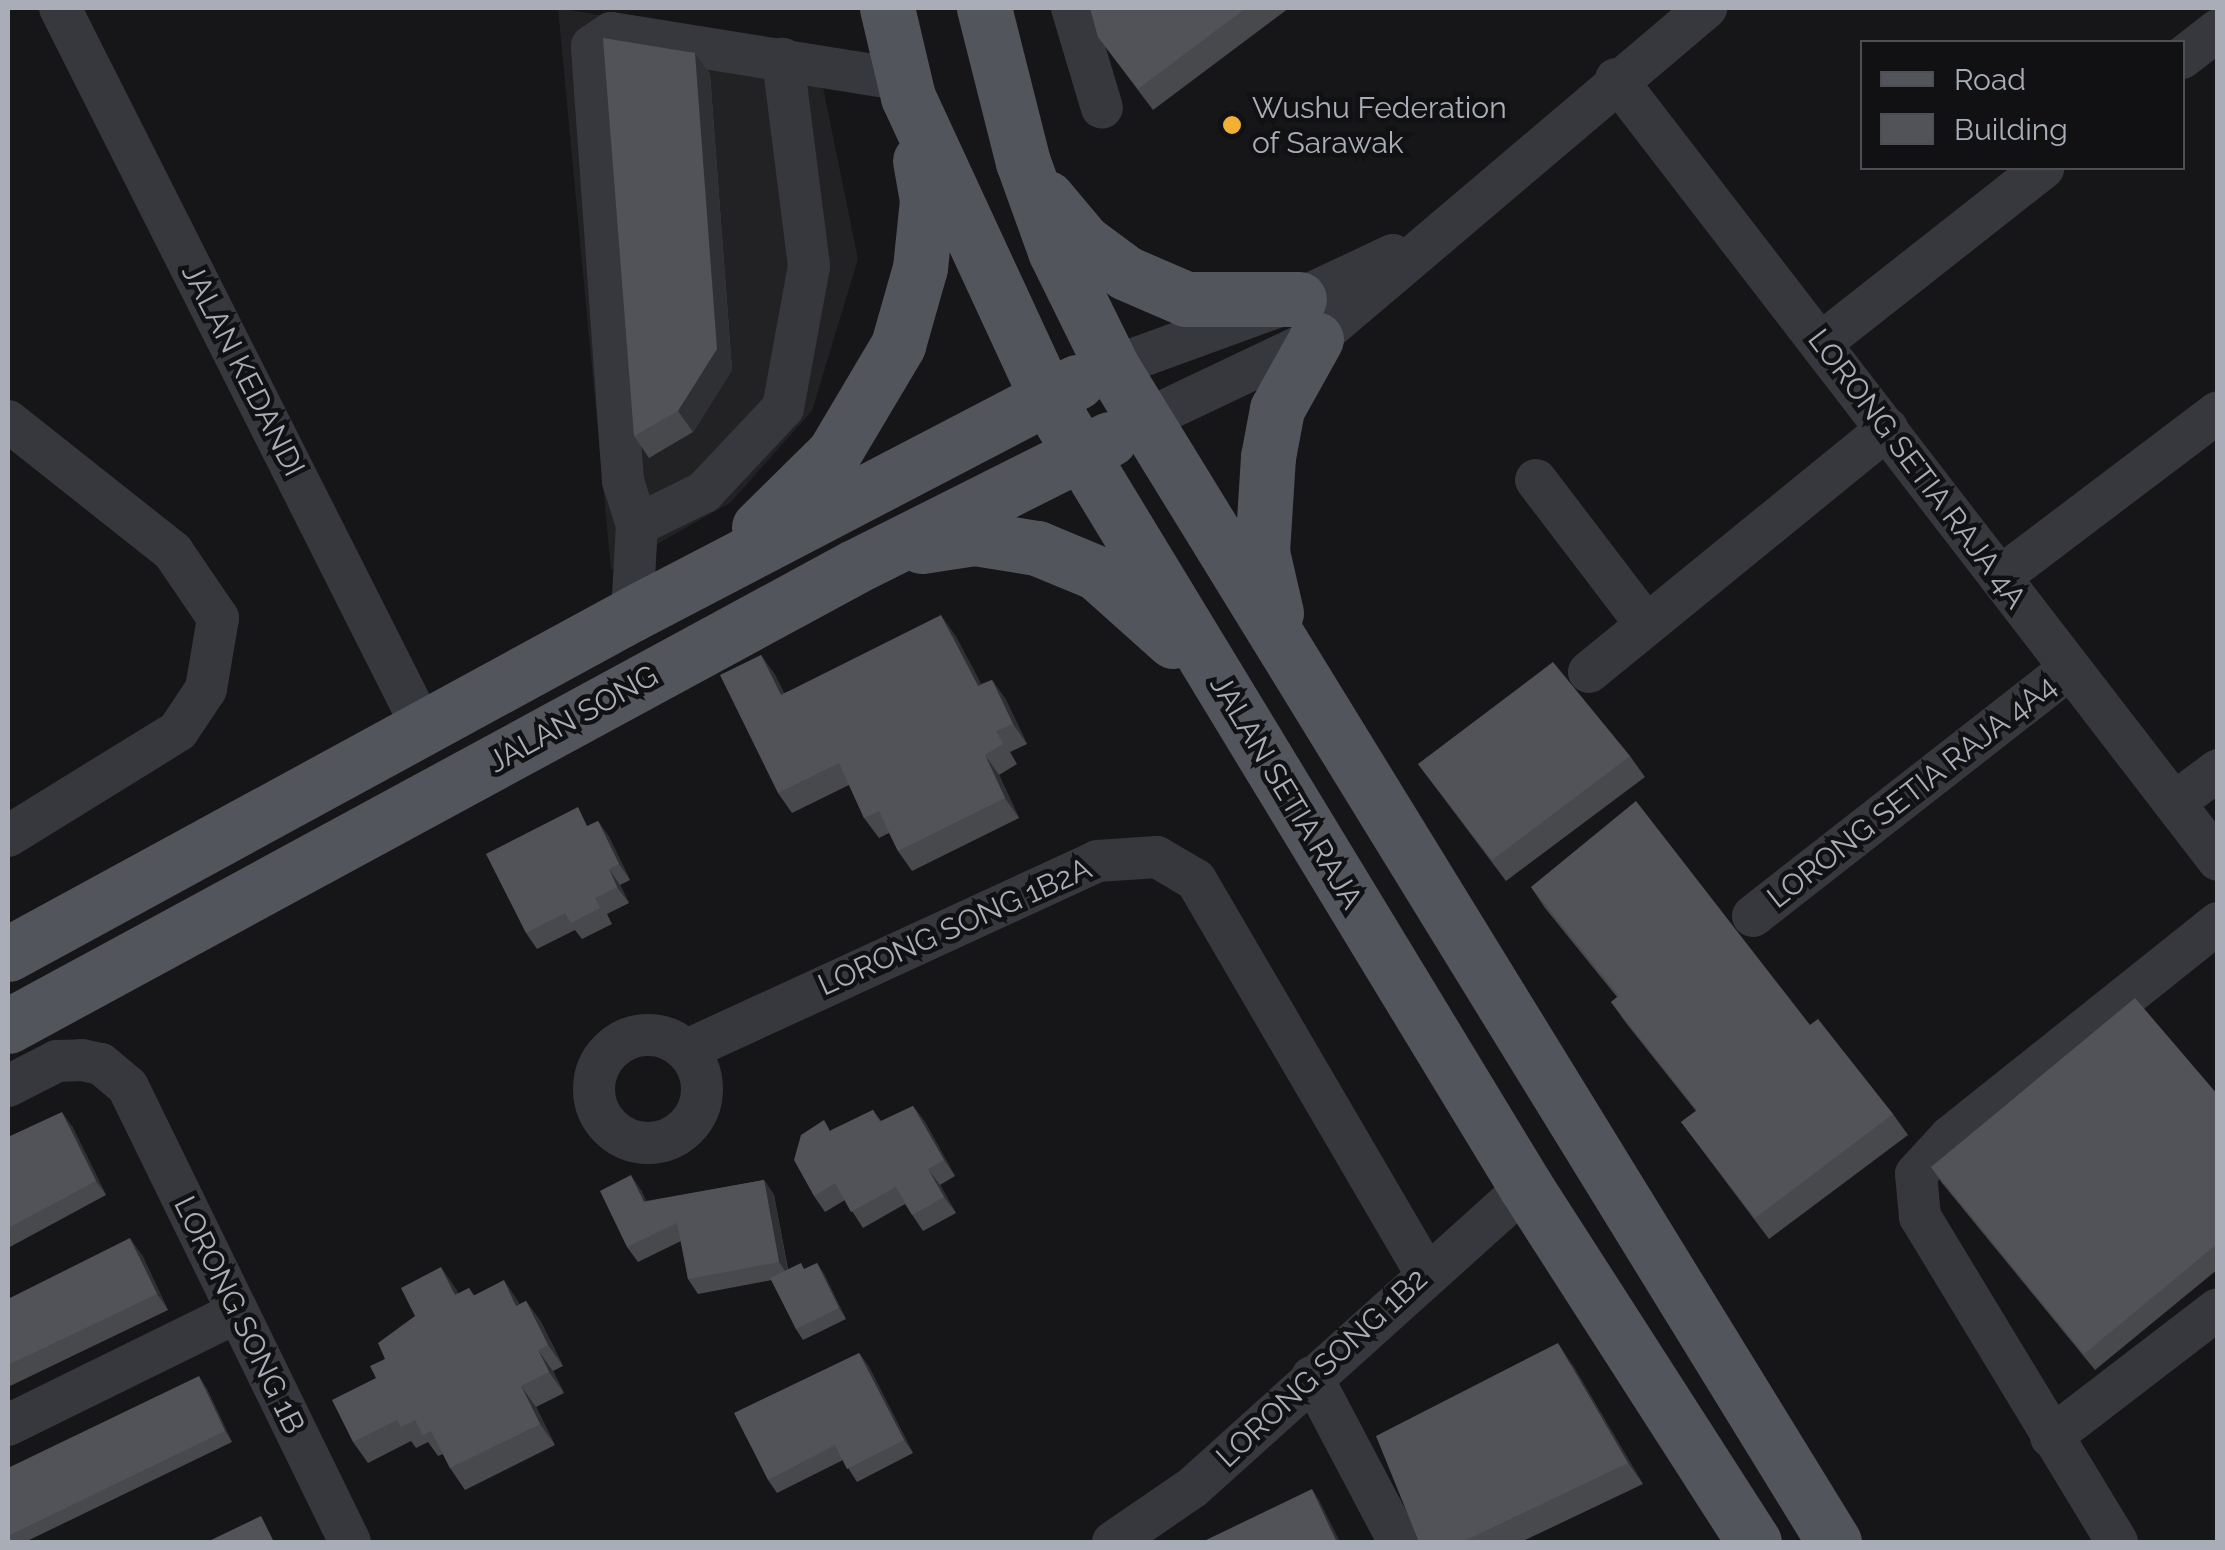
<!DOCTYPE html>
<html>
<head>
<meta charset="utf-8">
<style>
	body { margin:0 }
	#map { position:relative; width:2225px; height:1550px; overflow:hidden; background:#161618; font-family:Raleway,sans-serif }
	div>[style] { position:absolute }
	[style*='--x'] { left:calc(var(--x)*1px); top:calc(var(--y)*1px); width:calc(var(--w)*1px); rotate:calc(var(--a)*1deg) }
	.built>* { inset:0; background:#222225 }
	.minor>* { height:42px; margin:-21px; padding:0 21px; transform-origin:21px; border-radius:21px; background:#37383d }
	.minor>.ring { margin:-21px; padding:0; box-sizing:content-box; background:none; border:42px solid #37383d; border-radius:50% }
	.major>* { height:55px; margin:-27.5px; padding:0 27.5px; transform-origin:27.5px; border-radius:27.5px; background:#53555c }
	.wall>* { inset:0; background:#47494d }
	.shaded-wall>* { inset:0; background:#2f3033 }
	.building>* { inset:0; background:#525359 }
	.dots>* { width:28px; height:28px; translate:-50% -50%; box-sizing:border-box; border:5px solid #111113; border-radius:50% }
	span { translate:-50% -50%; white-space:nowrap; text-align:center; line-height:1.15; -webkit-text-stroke:9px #111113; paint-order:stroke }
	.poi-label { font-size:30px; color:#a8adb8 }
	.left { translate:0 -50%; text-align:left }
	.street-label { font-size:30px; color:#a8adb8 }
	.frame { position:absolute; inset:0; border:10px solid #a8adb8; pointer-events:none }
	.legend { position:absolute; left:1860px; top:40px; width:325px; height:130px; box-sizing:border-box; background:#111113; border:2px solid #4d4f55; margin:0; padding:12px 18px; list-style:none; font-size:30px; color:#a8adb8 }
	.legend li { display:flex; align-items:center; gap:20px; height:50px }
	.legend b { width:50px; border:2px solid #4d4f55 }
</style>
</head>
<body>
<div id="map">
	<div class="built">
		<i style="clip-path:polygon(558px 8px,816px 53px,858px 259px,812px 411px,730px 503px,611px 570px)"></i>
	</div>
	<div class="minor">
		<i style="--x:60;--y:8;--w:811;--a:63.25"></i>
		<i style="--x:1072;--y:8;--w:104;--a:73.3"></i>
		<i style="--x:2182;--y:58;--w:46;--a:-37.9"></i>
		<i style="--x:1616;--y:79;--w:986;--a:52.37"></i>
		<i style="--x:1821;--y:343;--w:283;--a:-38.2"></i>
		<i style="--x:1112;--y:367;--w:199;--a:-20"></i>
		<i style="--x:1299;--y:299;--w:104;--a:-25.1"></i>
		<i style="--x:8;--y:421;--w:211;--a:38.4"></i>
		<i style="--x:173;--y:552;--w:80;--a:55.7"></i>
		<i style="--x:218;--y:618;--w:72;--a:99.6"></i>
		<i style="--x:206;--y:689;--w:50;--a:123.7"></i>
		<i style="--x:178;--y:731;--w:200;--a:148.3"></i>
		<i style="--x:1143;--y:421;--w:191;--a:-25.4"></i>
		<i style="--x:1316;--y:339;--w:512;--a:-40.32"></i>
		<i style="--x:1536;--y:480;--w:178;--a:52.7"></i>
		<i style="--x:637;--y:525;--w:75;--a:-26.2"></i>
		<i style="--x:704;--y:492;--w:115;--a:-46.8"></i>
		<i style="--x:783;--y:408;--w:144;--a:-79.6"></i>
		<i style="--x:809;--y:266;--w:209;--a:-97.2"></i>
		<i style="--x:2000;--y:577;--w:273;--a:-37.1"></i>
		<i style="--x:632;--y:614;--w:89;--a:-86.8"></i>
		<i style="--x:637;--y:525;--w:46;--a:-107.7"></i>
		<i style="--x:623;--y:481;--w:436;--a:-94.1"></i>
		<i style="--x:592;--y:46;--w:23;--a:-34"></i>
		<i style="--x:611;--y:33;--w:297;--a:9.1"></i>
		<i style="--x:1589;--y:672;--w:385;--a:-39.2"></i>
		<i style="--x:2174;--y:803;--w:55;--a:-36.9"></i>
		<i style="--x:1753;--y:916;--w:402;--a:-38"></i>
		<i class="ring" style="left:594px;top:1035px;width:66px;height:66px"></i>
		<i style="--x:687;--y:1050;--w:451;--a:-24.7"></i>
		<i style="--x:1097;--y:861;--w:60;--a:-3.8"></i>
		<i style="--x:1157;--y:857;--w:45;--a:30.5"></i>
		<i style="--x:1196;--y:880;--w:454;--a:59.7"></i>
		<i style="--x:8;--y:1086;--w:55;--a:-27"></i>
		<i style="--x:57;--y:1061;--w:25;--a:-2"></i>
		<i style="--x:82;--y:1060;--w:19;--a:12"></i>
		<i style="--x:101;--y:1064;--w:35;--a:40"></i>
		<i style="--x:128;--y:1087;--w:506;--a:63.99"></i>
		<i style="--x:1312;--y:1377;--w:187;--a:62.2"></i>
		<i style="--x:8;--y:1425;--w:256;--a:-26.2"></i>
		<i style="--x:2051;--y:1437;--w:210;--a:-37.5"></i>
		<i style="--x:1113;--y:1542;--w:96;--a:-34.4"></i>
		<i style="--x:1192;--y:1488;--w:450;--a:-42"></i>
		<i style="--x:2117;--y:1542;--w:380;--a:-121.2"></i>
		<i style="--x:1920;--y:1217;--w:43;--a:-95.3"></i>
		<i style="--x:1916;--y:1174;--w:50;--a:-47.4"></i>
		<i style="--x:1950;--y:1137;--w:343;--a:-38.6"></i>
	</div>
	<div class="major">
		<i style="--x:887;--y:8;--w:91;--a:76.7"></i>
		<i style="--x:908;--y:97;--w:329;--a:65.2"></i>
		<i style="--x:1046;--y:396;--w:925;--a:58.75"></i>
		<i style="--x:1526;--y:1187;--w:422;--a:57.3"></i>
		<i style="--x:984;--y:8;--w:159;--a:75.8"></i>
		<i style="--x:1023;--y:162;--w:95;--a:70.2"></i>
		<i style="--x:1055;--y:251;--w:129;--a:63.8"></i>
		<i style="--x:1112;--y:367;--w:1379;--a:58.43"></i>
		<i style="--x:1047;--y:198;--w:57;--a:49.9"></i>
		<i style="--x:1084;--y:242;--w:52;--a:36.4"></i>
		<i style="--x:1126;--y:273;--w:65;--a:23.4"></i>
		<i style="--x:1186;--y:299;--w:113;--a:0"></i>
		<i style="--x:759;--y:527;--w:105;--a:-44.6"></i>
		<i style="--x:834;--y:453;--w:126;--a:-59.3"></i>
		<i style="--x:898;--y:345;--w:80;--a:-74.1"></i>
		<i style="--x:920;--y:268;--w:68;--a:-84.1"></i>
		<i style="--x:927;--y:200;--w:40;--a:-100"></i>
		<i style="--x:922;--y:546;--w:54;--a:-8.6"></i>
		<i style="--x:975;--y:538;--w:63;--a:9.2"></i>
		<i style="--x:1037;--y:548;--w:65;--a:22.6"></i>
		<i style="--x:1097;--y:573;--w:102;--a:41.8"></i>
		<i style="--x:1276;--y:613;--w:63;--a:-102.9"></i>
		<i style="--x:1262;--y:552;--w:95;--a:-86.4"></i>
		<i style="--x:1268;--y:457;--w:49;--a:-79.4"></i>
		<i style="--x:1277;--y:409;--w:80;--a:-60.9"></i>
		<i style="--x:8;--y:954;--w:711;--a:-28.58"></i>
		<i style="--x:632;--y:614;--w:502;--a:-27.54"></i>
		<i style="--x:8;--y:1026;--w:962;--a:-28.48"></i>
		<i style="--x:854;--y:567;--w:286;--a:-26.6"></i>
	</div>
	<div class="wall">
		<i style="clip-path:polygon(1090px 8px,1289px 8px,1153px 110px,1098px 37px)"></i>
		<i style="clip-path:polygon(695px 53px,710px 74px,732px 370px,693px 432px,649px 458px,634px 436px)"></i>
		<i style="clip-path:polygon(955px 635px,981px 684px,992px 680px,1006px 700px,1027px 744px,1010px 752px,1017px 764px,999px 775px,1019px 818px,912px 871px,898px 851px,889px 833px,879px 838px,864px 818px,849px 785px,792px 813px,778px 793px,761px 655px,775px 675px,784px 693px)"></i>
		<i style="clip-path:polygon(1630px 756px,1645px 777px,1506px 881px,1418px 764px)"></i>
		<i style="clip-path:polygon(598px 821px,609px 837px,630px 880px,620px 885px,629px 903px,607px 914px,612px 924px,582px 939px,575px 930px,537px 949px,526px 933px,590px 825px)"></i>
		<i style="clip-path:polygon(1531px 887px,1810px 1025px,1893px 1114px,1908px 1135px,1769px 1239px,1681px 1122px,1696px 1111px,1626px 1023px,1611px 1002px,1617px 997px,1545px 908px)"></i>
		<i style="clip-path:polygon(2218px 1095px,2218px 1269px,2095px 1370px,1942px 1183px,1931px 1167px)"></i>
		<i style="clip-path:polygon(913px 1106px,925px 1122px,955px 1176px,940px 1185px,956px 1213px,923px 1231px,905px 1204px,863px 1228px,845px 1200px,825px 1212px,814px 1196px,831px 1130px,873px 1110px,881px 1121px)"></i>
		<i style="clip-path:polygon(72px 1126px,106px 1195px,8px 1248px,8px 1137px)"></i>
		<i style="clip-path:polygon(764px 1180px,774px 1195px,788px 1269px,805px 1269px,817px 1263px,824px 1274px,846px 1319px,803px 1340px,796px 1329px,772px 1280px,698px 1294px,688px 1279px,681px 1241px,638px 1262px,627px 1247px,641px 1190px,646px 1201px)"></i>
		<i style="clip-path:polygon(142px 1255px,168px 1310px,8px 1387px,8px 1299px)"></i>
		<i style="clip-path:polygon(469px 1288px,474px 1295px,520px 1304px,526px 1301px,541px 1322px,563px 1366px,553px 1371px,564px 1393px,536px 1407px,555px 1445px,465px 1490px,450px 1468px,443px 1454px,438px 1456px,428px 1442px,416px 1448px,411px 1441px,368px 1463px,353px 1442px,385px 1359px,456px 1289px,458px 1294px)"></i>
		<i style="clip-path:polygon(859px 1353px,869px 1367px,913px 1453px,857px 1482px,843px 1460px,777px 1493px,768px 1480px)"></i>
		<i style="clip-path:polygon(1572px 1364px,1643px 1484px,1521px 1542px,1419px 1542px)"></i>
		<i style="clip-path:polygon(206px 1387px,232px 1442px,25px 1542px,8px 1542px,8px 1468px)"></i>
	</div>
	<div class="shaded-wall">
		<i style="clip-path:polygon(695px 53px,710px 74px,732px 370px,693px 432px,678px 411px)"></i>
		<i style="clip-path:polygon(941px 615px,955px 635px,993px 706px,978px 686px)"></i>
		<i style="clip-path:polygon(761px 655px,775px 675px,795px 715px,781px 695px)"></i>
		<i style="clip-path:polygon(992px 680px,1006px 700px,1027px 744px,1013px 724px)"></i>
		<i style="clip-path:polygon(985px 755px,999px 775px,1019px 818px,1005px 798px)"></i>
		<i style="clip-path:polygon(598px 821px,609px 837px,630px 880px,619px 864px)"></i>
		<i style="clip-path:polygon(609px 869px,620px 885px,629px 903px,617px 887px)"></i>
		<i style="clip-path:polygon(913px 1106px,925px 1122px,955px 1176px,944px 1160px)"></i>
		<i style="clip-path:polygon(62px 1112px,72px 1126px,106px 1195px,96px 1181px)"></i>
		<i style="clip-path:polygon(928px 1169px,940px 1185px,956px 1213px,944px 1197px)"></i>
		<i style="clip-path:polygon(631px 1175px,641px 1190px,654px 1217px,644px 1202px)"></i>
		<i style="clip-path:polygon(764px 1180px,774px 1195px,789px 1277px,779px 1262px)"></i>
		<i style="clip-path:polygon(130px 1238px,142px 1255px,168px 1310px,157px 1294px)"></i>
		<i style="clip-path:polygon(817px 1263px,824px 1274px,846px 1319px,839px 1308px)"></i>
		<i style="clip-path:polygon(441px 1267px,456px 1289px,470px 1317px,455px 1295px)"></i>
		<i style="clip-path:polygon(504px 1280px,518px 1301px,531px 1327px,516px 1306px)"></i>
		<i style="clip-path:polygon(526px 1301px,541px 1322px,563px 1366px,548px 1345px)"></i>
		<i style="clip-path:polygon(1558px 1343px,1572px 1364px,1643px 1484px,1628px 1463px)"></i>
		<i style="clip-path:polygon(538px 1350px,553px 1371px,564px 1393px,549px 1372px)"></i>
		<i style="clip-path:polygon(859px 1353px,869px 1367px,913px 1453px,904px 1440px)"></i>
		<i style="clip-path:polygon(199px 1376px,206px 1387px,232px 1442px,225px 1431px)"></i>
		<i style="clip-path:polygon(521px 1386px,536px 1407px,555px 1445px,540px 1424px)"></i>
		<i style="clip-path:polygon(1312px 1489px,1319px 1500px,1340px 1542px,1337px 1542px)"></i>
	</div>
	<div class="building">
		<i style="clip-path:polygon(1090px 8px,1246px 8px,1138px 89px,1098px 37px)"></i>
		<i style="clip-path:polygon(603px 38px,695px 53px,717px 349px,678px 411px,634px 436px)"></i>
		<i style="clip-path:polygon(941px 615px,978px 686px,992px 680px,1013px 724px,996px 731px,1003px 744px,985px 755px,1005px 798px,898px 851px,879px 811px,864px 818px,839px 763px,778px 793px,720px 675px,761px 655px,781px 695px)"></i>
		<i style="clip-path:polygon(1553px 662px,1630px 756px,1492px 860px,1418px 764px)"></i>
		<i style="clip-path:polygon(1636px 801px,1810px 1025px,1818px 1019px,1893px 1114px,1755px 1218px,1681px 1122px,1697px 1110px,1611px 1002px,1619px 996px,1531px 887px)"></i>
		<i style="clip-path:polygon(578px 807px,587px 826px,598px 821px,619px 864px,609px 869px,617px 887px,595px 898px,600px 908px,571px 923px,565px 913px,526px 933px,486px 854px)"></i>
		<i style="clip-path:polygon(2135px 998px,2218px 1095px,2218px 1243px,2084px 1354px,1931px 1167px)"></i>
		<i style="clip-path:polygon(913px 1106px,944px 1160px,928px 1169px,944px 1197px,912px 1215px,896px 1187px,851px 1212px,835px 1183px,814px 1196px,794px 1160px,801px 1135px,824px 1120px,830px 1131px,873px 1110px,879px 1122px)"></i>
		<i style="clip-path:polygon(62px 1112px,96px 1181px,8px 1228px,8px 1137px)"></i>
		<i style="clip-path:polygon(631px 1175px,644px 1202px,764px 1180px,779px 1262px,688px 1279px,677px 1223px,627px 1247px,600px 1191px)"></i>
		<i style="clip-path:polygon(130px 1238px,157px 1294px,8px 1365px,8px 1299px)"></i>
		<i style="clip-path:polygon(801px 1263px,804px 1269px,817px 1263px,839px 1308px,796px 1329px,770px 1278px)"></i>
		<i style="clip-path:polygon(441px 1267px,455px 1295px,469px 1288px,473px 1296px,504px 1280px,516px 1306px,526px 1301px,548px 1345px,538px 1350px,549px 1372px,521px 1386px,540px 1424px,450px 1468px,431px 1431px,423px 1435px,415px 1420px,401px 1427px,397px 1420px,353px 1442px,332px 1400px,376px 1378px,370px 1366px,385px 1359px,378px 1343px,415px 1316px,401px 1288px)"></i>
		<i style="clip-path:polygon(1558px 1343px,1628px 1463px,1462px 1542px,1419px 1542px,1376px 1436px)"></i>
		<i style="clip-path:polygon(859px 1353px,904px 1440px,847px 1469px,835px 1445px,768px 1480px,734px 1413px)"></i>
		<i style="clip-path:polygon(199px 1376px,225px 1431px,8px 1536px,8px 1468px)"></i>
		<i style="clip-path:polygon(1312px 1489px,1337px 1542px,1202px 1542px)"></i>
		<i style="clip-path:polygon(261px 1516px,274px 1542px,207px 1542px)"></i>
	</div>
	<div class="dots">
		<i style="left:1232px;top:125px;background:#f2b134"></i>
	</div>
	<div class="poi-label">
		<span class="left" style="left:1252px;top:125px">Wushu Federation<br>of Sarawak</span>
	</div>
	<div class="street-label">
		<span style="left:243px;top:370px;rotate:63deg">JALAN KEDANDI</span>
		<span style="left:1917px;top:469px;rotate:53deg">LORONG SETIA RAJA 4A</span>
		<span style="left:573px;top:719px;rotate:-29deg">JALAN SONG</span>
		<span style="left:1286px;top:792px;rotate:59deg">JALAN SETIA RAJA</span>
		<span style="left:1912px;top:792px;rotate:-38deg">LORONG SETIA RAJA 4A4</span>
		<span style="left:955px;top:927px;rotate:-24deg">LORONG SONG 1B2A</span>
		<span style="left:239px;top:1315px;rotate:64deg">LORONG SONG 1B</span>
		<span style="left:1322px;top:1368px;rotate:-43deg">LORONG SONG 1B2</span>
	</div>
	<div class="frame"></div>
	<ul class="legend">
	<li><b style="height:12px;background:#53555c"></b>Road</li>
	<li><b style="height:28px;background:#525359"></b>Building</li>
	</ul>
</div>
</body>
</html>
